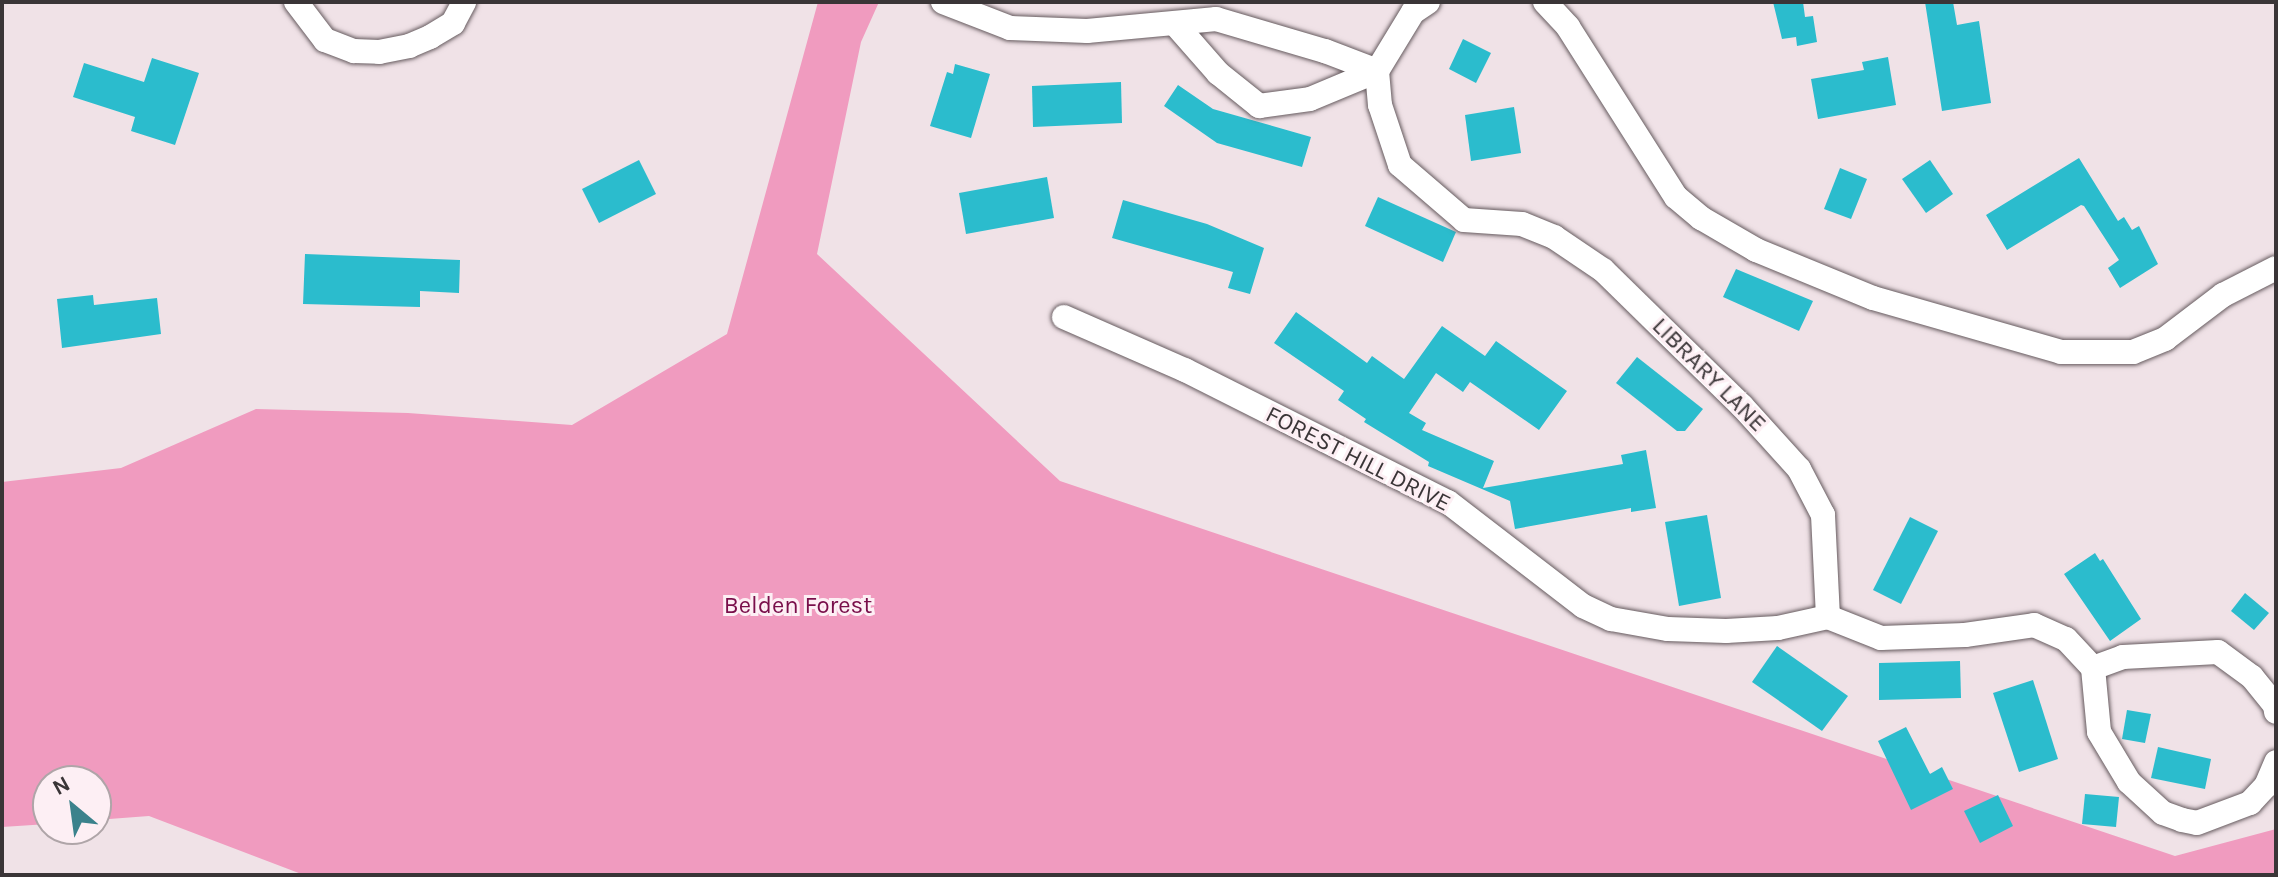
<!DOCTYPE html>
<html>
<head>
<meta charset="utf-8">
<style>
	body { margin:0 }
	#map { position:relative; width:2278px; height:877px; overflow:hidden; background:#f0e2e7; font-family:Karla,sans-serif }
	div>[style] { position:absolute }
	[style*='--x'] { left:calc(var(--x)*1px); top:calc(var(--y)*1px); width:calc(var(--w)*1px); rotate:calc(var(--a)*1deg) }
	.green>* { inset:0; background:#f09bbf }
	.building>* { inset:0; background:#2bbccd }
	.roads { filter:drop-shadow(0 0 2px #665b5f) drop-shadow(0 0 2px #665b5f) }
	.minor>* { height:24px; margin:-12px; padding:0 12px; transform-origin:12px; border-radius:12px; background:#fff }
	span { translate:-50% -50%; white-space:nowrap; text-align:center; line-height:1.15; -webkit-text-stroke:6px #fdeff4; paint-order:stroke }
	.street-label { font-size:24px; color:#3a3537 }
	.park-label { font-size:24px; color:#790e4a }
	.frame { position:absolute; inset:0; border:4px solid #3a3537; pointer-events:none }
	.north { position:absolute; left:32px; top:765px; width:80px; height:80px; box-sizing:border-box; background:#fdeff4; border:2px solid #afa5a8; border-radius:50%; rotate:331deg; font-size:22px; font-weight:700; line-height:32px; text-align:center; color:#3a3537 }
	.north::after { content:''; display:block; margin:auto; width:28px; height:36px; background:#3b828c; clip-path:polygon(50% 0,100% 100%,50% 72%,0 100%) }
</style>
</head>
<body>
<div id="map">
	<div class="green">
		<i style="clip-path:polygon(818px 2px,879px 2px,861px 42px,817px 254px,1060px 481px,2175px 856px,2276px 829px,2276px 875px,304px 875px,149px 816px,96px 820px,96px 781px,48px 781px,48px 824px,2px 827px,2px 482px,121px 468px,256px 409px,408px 413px,572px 425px,727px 334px)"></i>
	</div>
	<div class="building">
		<i style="clip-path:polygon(1773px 2px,1803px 2px,1805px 17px,1813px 16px,1817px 42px,1797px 46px,1796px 37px,1782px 39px)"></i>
		<i style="clip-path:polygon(1925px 2px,1953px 2px,1957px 25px,1979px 21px,1991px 103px,1942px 111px)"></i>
		<i style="clip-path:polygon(1463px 39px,1491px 53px,1476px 83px,1449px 69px)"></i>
		<i style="clip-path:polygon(1888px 57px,1896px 105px,1818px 119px,1811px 79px,1864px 70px,1862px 62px)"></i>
		<i style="clip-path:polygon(152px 58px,199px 73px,175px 145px,131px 131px,135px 117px,73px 97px,84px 63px,144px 82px)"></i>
		<i style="clip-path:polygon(955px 64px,990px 74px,971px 138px,930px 126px,947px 72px,953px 74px)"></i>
		<i style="clip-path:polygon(1121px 82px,1122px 123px,1033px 127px,1032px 86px)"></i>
		<i style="clip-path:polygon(1178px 85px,1213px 109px,1311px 137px,1302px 167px,1217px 143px,1164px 106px)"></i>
		<i style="clip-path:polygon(1514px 107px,1521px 153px,1471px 161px,1465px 115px)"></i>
		<i style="clip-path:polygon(2079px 158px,2118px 221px,2124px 217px,2132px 230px,2139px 226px,2158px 264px,2120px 288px,2108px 268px,2119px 260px,2084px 206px,2081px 205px,2007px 250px,1986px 215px)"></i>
		<i style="clip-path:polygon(639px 160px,656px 194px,599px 223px,582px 189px)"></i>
		<i style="clip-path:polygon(1930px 160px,1953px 194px,1926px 213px,1902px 179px)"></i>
		<i style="clip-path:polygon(1840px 168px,1867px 179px,1851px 219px,1824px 209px)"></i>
		<i style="clip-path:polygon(1047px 177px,1054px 218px,966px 234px,959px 193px)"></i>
		<i style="clip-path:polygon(1378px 197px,1456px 232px,1443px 262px,1365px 226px)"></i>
		<i style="clip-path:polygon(1123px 200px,1207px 224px,1264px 248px,1250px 294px,1228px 288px,1233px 272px,1112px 238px)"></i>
		<i style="clip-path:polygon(305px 254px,460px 260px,459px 293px,420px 291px,420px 307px,303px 304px)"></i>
		<i style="clip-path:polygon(1736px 269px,1813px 301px,1799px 331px,1723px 297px)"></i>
		<i style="clip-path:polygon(93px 295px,94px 305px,157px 298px,161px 334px,62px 348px,57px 299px)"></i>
		<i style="clip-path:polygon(1296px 312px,1367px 363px,1372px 356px,1404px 379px,1442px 326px,1485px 356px,1496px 341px,1567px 391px,1539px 430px,1470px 382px,1463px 392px,1436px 373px,1409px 413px,1426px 423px,1422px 430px,1494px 461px,1483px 488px,1623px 464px,1621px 455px,1646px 450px,1656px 508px,1631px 512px,1631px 508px,1515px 529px,1510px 501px,1428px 466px,1429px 462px,1364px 422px,1366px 419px,1338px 400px,1344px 391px,1274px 343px)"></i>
		<i style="clip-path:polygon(1637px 357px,1703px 409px,1685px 431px,1677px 431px,1616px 383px)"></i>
		<i style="clip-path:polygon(1707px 515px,1721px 598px,1679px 606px,1665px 522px)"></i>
		<i style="clip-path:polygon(1910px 517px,1938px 531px,1901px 604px,1873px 590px)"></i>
		<i style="clip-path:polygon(2095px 553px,2100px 561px,2103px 559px,2141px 619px,2110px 641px,2064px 574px)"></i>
		<i style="clip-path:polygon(2245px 593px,2269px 613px,2254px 630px,2231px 611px)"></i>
		<i style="clip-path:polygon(1777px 646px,1848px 696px,1822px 731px,1752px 682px)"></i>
		<i style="clip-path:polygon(1960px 661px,1961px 698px,1879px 700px,1879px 663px)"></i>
		<i style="clip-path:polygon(2033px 680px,2058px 759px,2019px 772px,1993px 693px)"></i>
		<i style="clip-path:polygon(2127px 710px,2151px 714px,2145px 743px,2122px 739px)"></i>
		<i style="clip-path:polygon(1906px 727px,1930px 774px,1942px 767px,1953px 789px,1911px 810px,1878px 741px)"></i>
		<i style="clip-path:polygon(2158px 747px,2211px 759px,2205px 789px,2151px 778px)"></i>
		<i style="clip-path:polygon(2085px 794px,2119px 797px,2116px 827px,2082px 824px)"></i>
		<i style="clip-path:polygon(1998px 795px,2013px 826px,1980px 843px,1964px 811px)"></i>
	</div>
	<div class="roads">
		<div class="minor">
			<i style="--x:296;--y:2;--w:48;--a:52.7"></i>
			<i style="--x:325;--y:40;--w:31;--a:21"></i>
			<i style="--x:354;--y:51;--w:25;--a:2"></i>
			<i style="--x:379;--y:52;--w:31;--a:-11"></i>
			<i style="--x:409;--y:46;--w:23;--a:-23"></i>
			<i style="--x:430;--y:37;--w:27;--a:-31"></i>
			<i style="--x:453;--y:23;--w:24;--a:-62"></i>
			<i style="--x:943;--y:2;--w:72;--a:21.2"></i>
			<i style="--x:1010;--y:28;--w:77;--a:2.2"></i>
			<i style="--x:1087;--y:31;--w:130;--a:-5.3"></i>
			<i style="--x:1216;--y:19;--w:114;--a:16.4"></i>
			<i style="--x:1325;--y:51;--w:56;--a:21"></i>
			<i style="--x:1428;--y:2;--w:18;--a:146"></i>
			<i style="--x:1413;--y:12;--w:69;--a:121.4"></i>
			<i style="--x:1377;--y:71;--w:34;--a:85"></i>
			<i style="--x:1380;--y:105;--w:63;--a:71.6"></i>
			<i style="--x:1400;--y:165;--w:84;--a:40.7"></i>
			<i style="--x:1464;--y:220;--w:58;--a:3.9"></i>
			<i style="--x:1522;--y:224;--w:35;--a:22"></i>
			<i style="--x:1554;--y:237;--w:59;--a:34"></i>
			<i style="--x:1603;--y:270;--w:194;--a:44.4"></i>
			<i style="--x:1742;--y:406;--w:85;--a:47.9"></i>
			<i style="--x:1799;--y:469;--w:52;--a:62.4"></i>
			<i style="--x:1823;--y:515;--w:102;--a:87.2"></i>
			<i style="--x:1828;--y:617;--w:57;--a:21.6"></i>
			<i style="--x:1881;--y:638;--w:84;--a:-2"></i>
			<i style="--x:1965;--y:635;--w:70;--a:-8.2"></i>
			<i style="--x:2034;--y:625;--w:35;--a:24"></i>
			<i style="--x:2066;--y:639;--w:40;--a:47"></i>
			<i style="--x:2093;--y:668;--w:64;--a:84.6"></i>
			<i style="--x:2099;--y:732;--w:58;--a:59"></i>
			<i style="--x:2129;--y:782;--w:46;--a:42.4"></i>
			<i style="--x:2163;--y:813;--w:20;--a:20"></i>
			<i style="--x:2182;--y:820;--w:15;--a:11"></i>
			<i style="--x:2197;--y:823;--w:57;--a:-20.7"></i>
			<i style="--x:2250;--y:803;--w:23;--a:-47"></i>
			<i style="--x:2266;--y:786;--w:26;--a:-67"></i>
			<i style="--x:1545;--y:2;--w:34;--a:47"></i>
			<i style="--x:1568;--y:27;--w:201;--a:57.6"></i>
			<i style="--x:1676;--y:197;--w:33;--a:40"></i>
			<i style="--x:1701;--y:218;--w:64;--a:30.2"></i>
			<i style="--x:1756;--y:250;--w:126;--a:22.3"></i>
			<i style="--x:1873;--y:298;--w:196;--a:16"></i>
			<i style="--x:2061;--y:352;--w:72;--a:0"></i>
			<i style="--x:2133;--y:352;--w:35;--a:-22"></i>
			<i style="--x:2165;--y:339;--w:73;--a:-37.2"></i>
			<i style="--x:2223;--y:295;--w:59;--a:-27"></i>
			<i style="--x:1176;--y:25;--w:64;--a:48.8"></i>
			<i style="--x:1218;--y:73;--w:53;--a:38.8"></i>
			<i style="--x:1259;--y:106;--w:51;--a:-7.8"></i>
			<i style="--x:1310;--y:99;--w:73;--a:-22.7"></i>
			<i style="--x:1064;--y:317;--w:132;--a:23.7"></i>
			<i style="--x:1185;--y:370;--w:294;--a:26.7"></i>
			<i style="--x:1448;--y:502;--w:170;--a:37.6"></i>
			<i style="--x:1583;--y:606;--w:31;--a:25"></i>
			<i style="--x:1611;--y:619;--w:58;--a:10"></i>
			<i style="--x:1668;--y:629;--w:58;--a:2"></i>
			<i style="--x:1726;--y:631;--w:52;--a:-3.3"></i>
			<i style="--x:1778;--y:628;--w:51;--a:-12.4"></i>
			<i style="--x:2093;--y:668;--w:32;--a:-20"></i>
			<i style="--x:2123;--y:657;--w:95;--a:-3"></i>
			<i style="--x:2218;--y:652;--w:42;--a:36.3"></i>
			<i style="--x:2252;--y:677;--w:36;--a:51"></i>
			<i style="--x:2275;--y:705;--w:7;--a:82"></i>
		</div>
	</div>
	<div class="street-label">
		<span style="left:1709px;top:375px;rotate:45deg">LIBRARY LANE</span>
		<span style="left:1358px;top:459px;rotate:27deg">FOREST HILL DRIVE</span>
	</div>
	<div class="park-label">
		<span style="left:798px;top:606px">Belden Forest</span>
	</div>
	<div class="frame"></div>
	<div class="north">N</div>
</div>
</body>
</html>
